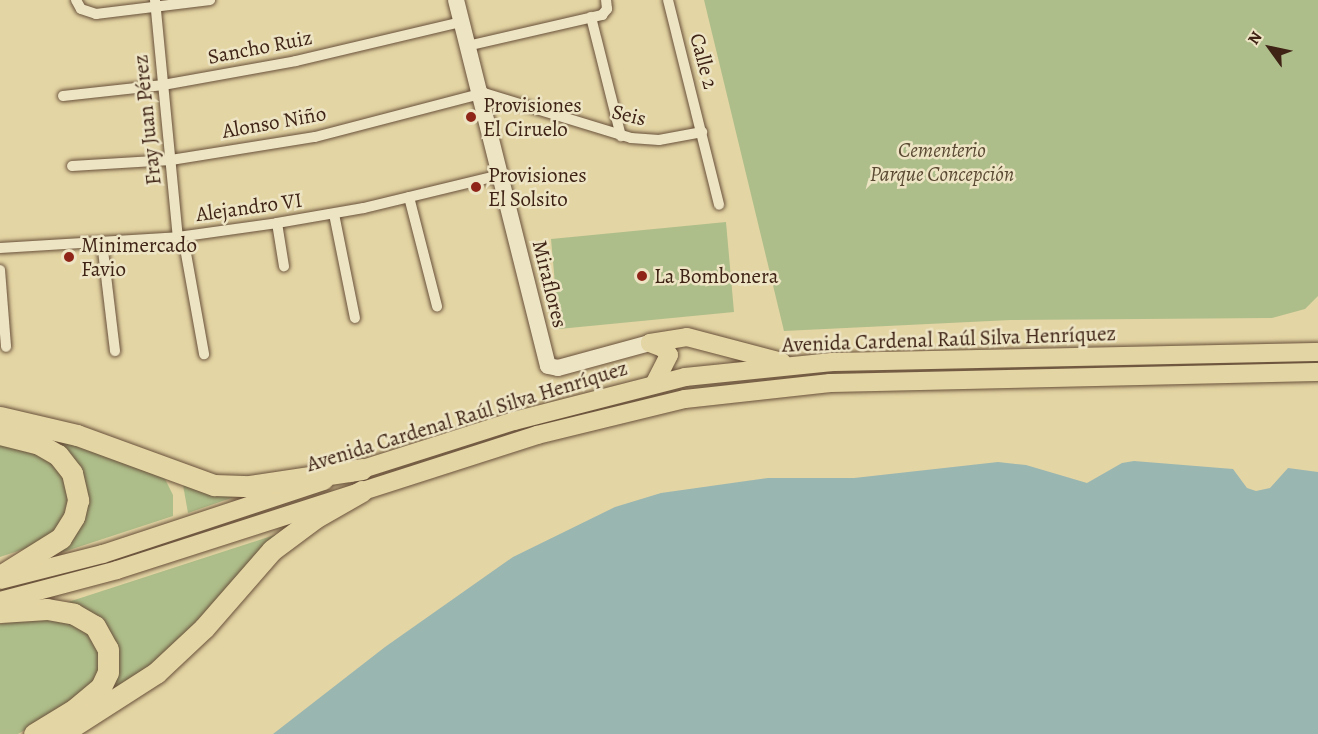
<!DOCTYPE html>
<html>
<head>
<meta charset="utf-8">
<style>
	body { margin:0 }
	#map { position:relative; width:1318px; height:734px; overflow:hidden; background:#e4d5a4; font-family:Alegreya,serif }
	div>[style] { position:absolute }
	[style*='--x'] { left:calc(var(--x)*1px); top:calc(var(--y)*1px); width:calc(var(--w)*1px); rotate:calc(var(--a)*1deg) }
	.green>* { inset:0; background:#aebe8a }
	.water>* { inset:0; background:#9ab6b1 }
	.roads { filter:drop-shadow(0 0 2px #68503a) drop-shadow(0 0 2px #68503a) }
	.street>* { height:10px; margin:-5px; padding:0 5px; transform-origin:5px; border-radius:5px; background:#ede4c4 }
	.secondary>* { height:16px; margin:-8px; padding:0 8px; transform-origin:8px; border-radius:8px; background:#ede4c4 }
	.primary>* { height:18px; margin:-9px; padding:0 9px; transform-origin:9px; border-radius:9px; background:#e4d5a4 }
	.highway>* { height:21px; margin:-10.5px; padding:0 10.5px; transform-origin:10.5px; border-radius:10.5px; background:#e4d5a4 }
	.dots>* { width:16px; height:16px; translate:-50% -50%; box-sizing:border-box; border:3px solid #ede4c4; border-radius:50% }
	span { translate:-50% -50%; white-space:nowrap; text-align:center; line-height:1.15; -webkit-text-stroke:5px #ede4c4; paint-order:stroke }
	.street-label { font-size:21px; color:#3f2416 }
	.poi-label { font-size:21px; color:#3f2416 }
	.left { translate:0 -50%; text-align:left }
	.park-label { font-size:21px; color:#5b4a33; font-style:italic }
	.north { position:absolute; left:1240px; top:18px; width:60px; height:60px; -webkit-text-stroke:4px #ede4c4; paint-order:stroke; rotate:303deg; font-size:16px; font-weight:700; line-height:24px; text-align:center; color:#3f2416 }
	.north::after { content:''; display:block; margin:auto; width:21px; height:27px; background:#3f2416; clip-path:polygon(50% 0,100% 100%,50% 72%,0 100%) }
</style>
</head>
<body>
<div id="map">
	<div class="green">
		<i style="clip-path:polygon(704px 0,1318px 0,1318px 296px,1305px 309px,1272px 318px,1011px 320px,784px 331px)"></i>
		<i style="clip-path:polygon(726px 222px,734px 312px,559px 329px,551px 239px)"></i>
		<i style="clip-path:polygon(36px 432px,163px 475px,173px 495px,173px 516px,60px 553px,60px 547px,85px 510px)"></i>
		<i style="clip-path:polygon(0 442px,53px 460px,70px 491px,62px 522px,42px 543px,0 557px)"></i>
		<i style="clip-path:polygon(183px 485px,237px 494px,237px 496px,188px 513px)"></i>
		<i style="clip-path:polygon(284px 532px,164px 656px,105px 700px,114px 651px,59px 605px)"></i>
		<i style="clip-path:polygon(43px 617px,80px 623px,102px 651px,96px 678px,81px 696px,18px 734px,0 734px,0 624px)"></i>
	</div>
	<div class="water">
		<i style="clip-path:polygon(1134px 461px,1233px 469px,1247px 488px,1256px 491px,1270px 488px,1288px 468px,1318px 472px,1318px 734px,273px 734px,385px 647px,513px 557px,615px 507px,661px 493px,768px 478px,854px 478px,998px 462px,1026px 465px,1087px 483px,1122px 463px)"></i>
	</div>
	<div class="roads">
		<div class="street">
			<i style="--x:76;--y:0;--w:10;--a:61"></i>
			<i style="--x:81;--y:9;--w:16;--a:18"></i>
			<i style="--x:96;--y:14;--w:115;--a:-7"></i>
			<i style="--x:155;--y:0;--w:238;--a:84.5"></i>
			<i style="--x:178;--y:237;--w:13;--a:58"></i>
			<i style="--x:185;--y:248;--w:108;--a:79.8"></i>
			<i style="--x:668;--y:0;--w:211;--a:76"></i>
			<i style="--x:591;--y:17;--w:123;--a:75.9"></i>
			<i style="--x:467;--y:46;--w:139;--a:-12.9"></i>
			<i style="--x:602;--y:15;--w:8;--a:-50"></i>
			<i style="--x:607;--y:9;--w:9;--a:-96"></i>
			<i style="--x:63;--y:96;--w:101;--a:-6.3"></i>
			<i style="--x:163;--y:85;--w:135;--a:-10.2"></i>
			<i style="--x:296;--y:61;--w:170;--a:-13.3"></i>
			<i style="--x:72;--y:166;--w:99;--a:-3.5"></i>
			<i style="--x:171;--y:160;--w:146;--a:-9.1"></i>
			<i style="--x:315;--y:137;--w:175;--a:-14.6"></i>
			<i style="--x:484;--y:93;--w:154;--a:17"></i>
			<i style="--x:631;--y:138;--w:28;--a:4"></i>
			<i style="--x:659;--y:140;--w:44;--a:-10.5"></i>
			<i style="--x:409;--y:197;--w:113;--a:75.6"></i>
			<i style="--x:334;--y:214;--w:106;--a:78.6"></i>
			<i style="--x:277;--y:223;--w:44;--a:80.8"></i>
			<i style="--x:102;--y:242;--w:110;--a:83.2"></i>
			<i style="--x:0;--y:248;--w:178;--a:-3.5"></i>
			<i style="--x:178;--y:237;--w:100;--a:-8"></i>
			<i style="--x:277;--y:223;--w:88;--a:-9.8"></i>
			<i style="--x:364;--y:208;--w:140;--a:-13.6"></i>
			<i style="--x:0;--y:270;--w:77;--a:85.5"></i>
		</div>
		<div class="secondary">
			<i style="--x:456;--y:0;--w:377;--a:75.9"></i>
			<i style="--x:548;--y:366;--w:10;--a:11"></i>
			<i style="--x:558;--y:368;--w:95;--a:-15.2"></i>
		</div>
		<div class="primary">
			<i style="--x:650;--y:343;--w:37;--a:-9"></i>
			<i style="--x:687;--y:337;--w:98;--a:14.7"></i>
			<i style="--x:650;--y:343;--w:14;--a:21"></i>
			<i style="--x:663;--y:348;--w:9;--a:49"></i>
			<i style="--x:669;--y:355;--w:33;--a:117"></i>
			<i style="--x:350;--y:473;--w:172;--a:-17.6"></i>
			<i style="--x:514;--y:421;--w:177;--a:-14.4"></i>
			<i style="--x:685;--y:377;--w:148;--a:-5.8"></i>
			<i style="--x:832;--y:362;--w:486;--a:-1.2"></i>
			<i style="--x:0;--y:580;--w:106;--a:-14.2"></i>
			<i style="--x:103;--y:554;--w:233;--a:-18.3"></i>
			<i style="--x:0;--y:601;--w:121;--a:-14.8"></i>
			<i style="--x:117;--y:570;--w:441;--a:-17.8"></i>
			<i style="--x:537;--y:435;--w:152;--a:-13.7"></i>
			<i style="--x:685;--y:399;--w:146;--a:-6.3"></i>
			<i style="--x:830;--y:383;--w:488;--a:-1.3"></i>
		</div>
		<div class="highway">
			<i style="--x:0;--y:417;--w:79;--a:13.2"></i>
			<i style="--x:77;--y:435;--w:146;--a:20.1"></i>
			<i style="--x:214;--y:485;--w:36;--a:2"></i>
			<i style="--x:250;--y:486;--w:113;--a:-8.6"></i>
			<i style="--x:0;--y:434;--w:38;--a:14"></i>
			<i style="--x:37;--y:443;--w:24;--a:30"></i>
			<i style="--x:58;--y:455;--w:23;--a:52"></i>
			<i style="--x:72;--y:473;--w:28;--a:77"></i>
			<i style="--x:78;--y:500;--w:17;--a:103"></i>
			<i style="--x:74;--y:517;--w:25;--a:122"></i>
			<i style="--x:61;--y:538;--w:72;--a:148.1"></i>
			<i style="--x:0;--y:612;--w:47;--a:-3.7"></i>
			<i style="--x:47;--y:609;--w:27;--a:10"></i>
			<i style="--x:74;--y:614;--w:24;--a:30"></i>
			<i style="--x:95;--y:626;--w:26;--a:61"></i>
			<i style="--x:108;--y:649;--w:23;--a:90"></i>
			<i style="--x:108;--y:672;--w:17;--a:115"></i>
			<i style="--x:101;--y:687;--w:34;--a:140"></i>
			<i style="--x:75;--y:709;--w:48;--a:148.6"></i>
			<i style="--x:61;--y:734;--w:113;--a:-32.7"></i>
			<i style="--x:156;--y:673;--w:66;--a:-43.2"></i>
			<i style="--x:204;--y:628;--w:103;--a:-48.9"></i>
			<i style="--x:272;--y:550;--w:54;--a:-36.7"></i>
			<i style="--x:315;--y:518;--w:54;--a:-29.9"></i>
		</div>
	</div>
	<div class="dots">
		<i style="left:471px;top:117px;background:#8f2418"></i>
		<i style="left:476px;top:187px;background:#8f2418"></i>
		<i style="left:69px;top:257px;background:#8f2418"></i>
		<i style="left:642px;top:276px;background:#8f2418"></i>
	</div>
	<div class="street-label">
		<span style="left:260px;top:47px;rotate:-11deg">Sancho Ruiz</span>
		<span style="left:704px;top:61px;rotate:75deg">Calle 2</span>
		<span style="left:629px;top:115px;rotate:13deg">Seis</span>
		<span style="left:147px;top:120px;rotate:-96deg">Fray Juan Pérez</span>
		<span style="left:274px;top:122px;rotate:-10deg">Alonso Niño</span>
		<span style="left:249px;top:207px;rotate:-8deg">Alejandro VI</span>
		<span style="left:550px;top:284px;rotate:76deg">Miraflores</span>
		<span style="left:949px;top:339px;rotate:-2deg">Avenida Cardenal Raúl Silva Henríquez</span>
		<span style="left:467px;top:416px;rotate:-17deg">Avenida Cardenal Raúl Silva Henríquez</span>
	</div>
	<div class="poi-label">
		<span class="left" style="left:483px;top:117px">Provisiones<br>El Ciruelo</span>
		<span class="left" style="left:488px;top:187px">Provisiones<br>El Solsito</span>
		<span class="left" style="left:81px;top:257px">Minimercado<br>Favio</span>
		<span class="left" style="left:654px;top:276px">La Bombonera</span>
	</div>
	<div class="park-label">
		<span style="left:942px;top:162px">Cementerio<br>Parque Concepción</span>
	</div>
	<div class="north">N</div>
</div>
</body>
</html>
